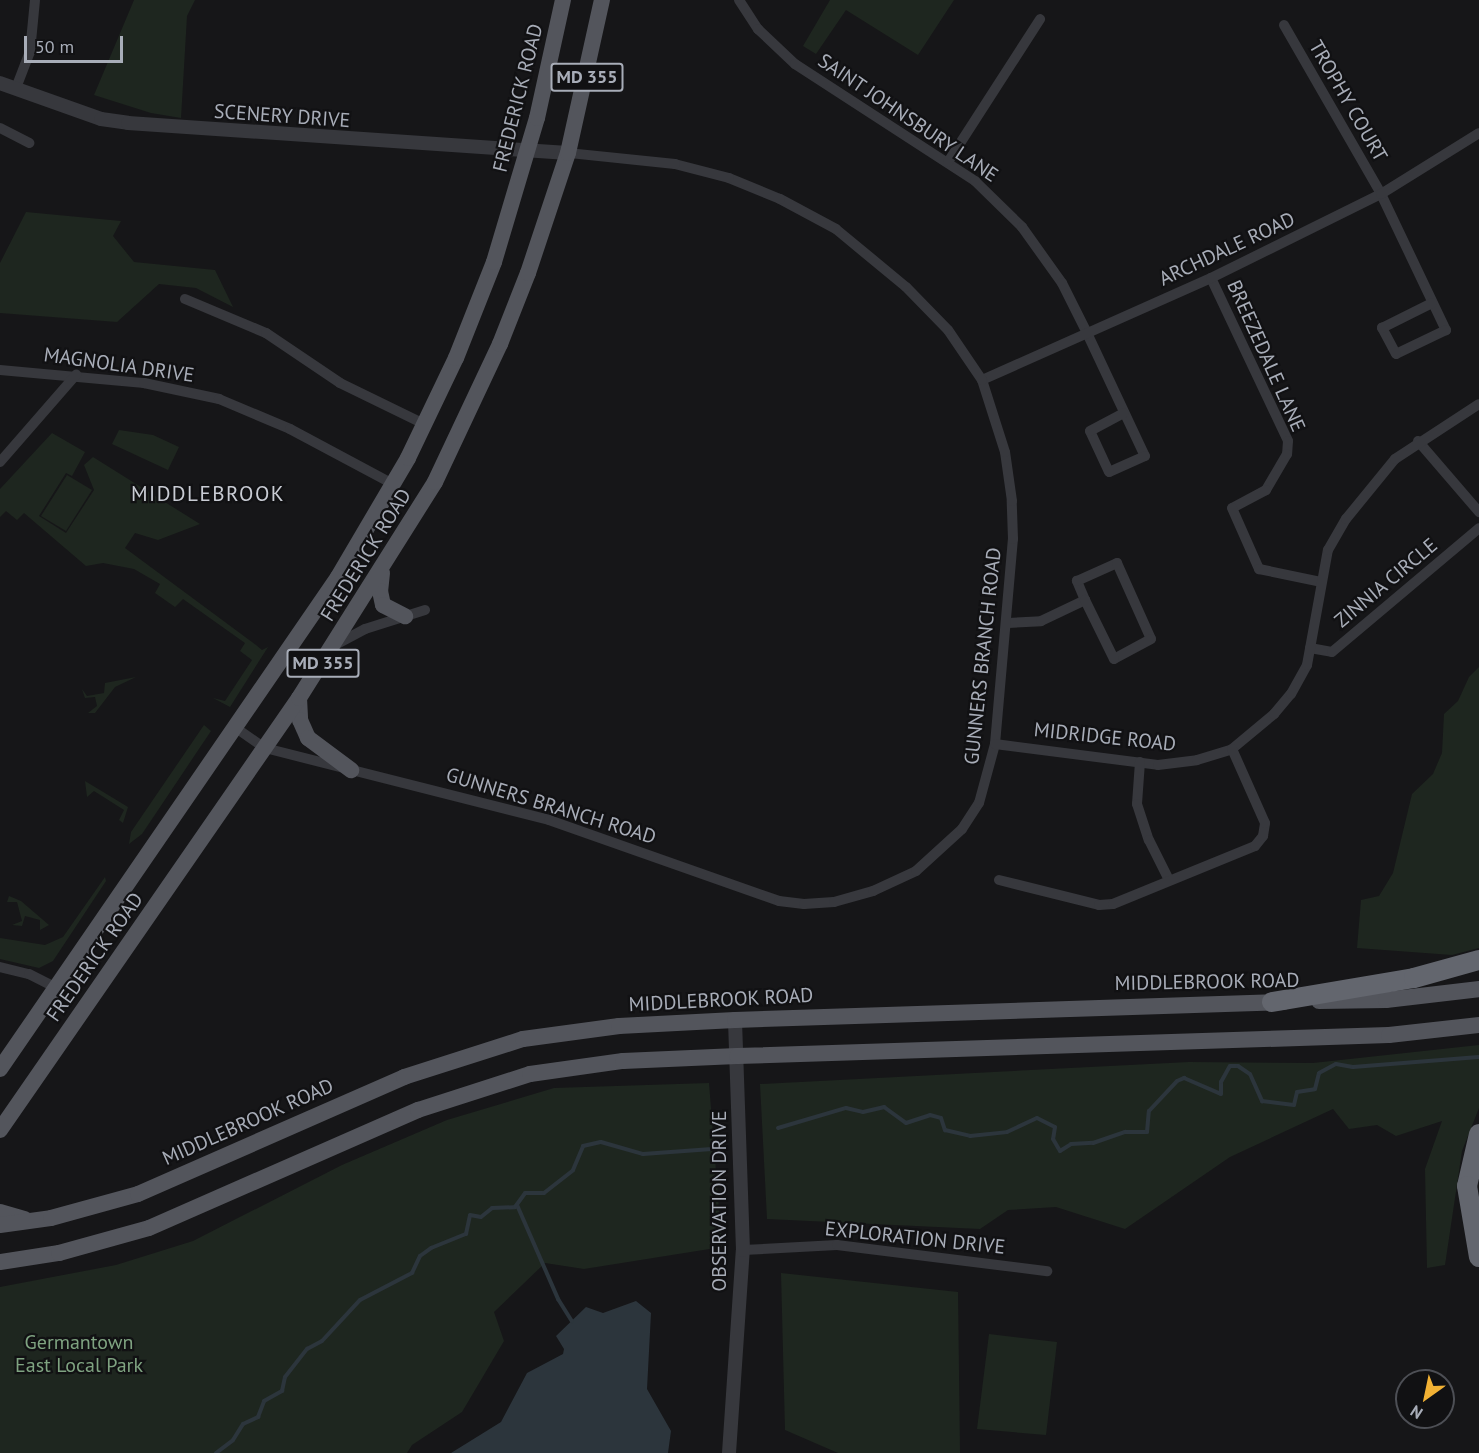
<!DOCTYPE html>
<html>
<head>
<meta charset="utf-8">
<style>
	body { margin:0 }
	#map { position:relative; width:1479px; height:1453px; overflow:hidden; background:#161618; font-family:"PT Sans",sans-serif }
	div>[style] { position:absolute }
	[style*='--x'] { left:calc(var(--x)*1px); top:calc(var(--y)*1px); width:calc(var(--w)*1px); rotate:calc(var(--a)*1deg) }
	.green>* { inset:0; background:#1e261f }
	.water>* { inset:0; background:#2c353c }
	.stream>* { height:4px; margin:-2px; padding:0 2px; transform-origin:2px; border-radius:2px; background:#2c353c }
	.minor>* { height:10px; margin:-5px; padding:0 5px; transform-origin:5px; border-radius:5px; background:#37383d }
	.tertiary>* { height:14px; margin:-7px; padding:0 7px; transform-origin:7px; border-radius:7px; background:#37383d }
	.primary>* { height:16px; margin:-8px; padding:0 8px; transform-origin:8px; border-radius:8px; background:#53555c }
	.motorway>* { height:20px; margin:-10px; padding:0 10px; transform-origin:10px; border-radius:10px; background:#63666e }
	span { translate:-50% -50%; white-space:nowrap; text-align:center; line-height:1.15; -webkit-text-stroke:4.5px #111113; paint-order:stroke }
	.shield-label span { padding:2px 4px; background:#111113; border:2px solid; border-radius:4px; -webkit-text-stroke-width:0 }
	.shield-label { font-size:18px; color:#a8adb8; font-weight:700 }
	.street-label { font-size:20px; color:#a8adb8 }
	.park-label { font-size:20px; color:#7fa381 }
	.neighbourhood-label { font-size:21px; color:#c9ccd4; letter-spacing:1.5px }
	.north { position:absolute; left:1395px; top:1369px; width:60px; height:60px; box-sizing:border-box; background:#111113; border:2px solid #4d4f55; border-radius:50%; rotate:213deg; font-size:16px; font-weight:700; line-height:24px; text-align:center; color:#a8adb8 }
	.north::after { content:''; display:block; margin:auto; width:21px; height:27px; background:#f2b134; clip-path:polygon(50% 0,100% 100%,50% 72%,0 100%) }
	.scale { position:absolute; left:24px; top:36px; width:99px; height:27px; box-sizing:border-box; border:3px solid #a8adb8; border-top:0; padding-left:8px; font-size:18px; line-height:21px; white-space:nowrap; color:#a8adb8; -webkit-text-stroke:4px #111113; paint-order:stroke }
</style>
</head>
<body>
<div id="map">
	<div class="green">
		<i style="clip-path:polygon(134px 0,195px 0,187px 16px,181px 118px,151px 113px,94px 95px)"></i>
		<i style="clip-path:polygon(830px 0,954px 0,918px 55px,846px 10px,816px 54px,803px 46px)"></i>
		<i style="clip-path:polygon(26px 212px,121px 221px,113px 236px,134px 262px,215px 270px,233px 307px,196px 288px,159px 284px,117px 322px,0 313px,0 263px)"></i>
		<i style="clip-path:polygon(119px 430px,153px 435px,179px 447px,168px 470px,112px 444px)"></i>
		<i style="clip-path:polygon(52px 433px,85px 452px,72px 476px,66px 473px,39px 516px,66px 533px,94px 490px,84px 465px,93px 457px,200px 524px,158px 540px,135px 533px,125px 548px,256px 645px,262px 650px,268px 647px,230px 707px,213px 698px,225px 701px,252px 660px,240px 651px,245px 643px,183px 599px,175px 607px,155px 593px,160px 584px,134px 569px,103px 563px,86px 566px,24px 513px,17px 520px,6px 511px,0 517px,0 489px)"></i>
		<i style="clip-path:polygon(67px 475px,92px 490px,66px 531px,41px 516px)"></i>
		<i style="clip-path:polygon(1479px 667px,1479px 948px,1452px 955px,1357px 948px,1361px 900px,1379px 896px,1393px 873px,1412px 794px,1433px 774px,1442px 753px,1444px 714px,1458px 701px,1469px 677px)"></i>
		<i style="clip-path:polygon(136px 677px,115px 687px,95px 713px,88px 713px,97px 706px,95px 697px,85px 698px,82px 689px,87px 696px,104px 693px,105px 683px)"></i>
		<i style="clip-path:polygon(204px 725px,211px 731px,142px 834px,129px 844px,131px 832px)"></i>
		<i style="clip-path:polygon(85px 781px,128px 807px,123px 823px,119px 820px,124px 810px,94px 791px,87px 797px)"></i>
		<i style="clip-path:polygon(105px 877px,106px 881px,53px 961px,39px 968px,0 959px,0 938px,45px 945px,63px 937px)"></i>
		<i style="clip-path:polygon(9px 896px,21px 901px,49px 925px,40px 930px,40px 920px,25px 916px,22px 926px,12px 925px,22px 921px,17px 902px,7px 902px)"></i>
		<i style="clip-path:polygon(1479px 1045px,1479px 1108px,1462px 1151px,1445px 1265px,1427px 1268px,1425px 1169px,1442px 1121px,1396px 1136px,1377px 1125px,1349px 1129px,1333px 1109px,1230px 1157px,1125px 1229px,1056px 1207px,1008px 1210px,980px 1229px,767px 1219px,760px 1084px,1189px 1062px,1313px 1063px)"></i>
		<i style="clip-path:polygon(709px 1083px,722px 1247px,584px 1269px,545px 1263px,494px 1312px,504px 1341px,462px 1412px,412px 1445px,407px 1453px,0 1453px,0 1287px,116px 1265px,193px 1241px,342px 1165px,447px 1120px,554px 1088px)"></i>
		<i style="clip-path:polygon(781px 1273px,958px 1292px,960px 1453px,838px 1453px,785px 1430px)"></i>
		<i style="clip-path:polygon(989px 1334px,1057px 1342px,1046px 1435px,977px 1429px)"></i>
	</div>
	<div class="water">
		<i style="clip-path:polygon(636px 1301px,651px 1313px,647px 1389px,671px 1431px,668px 1453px,451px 1453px,501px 1422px,527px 1373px,563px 1354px,564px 1349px,556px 1336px,586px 1307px,603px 1313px)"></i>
	</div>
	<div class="stream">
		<i style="--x:778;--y:1128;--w:71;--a:-16.4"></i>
		<i style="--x:846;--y:1108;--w:17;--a:13"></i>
		<i style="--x:863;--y:1112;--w:22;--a:-13"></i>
		<i style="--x:884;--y:1107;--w:27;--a:36"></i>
		<i style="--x:906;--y:1123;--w:25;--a:-18"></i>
		<i style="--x:930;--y:1115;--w:11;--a:15"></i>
		<i style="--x:941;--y:1118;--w:13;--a:72"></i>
		<i style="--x:945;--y:1130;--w:26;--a:13"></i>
		<i style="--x:970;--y:1136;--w:37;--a:-6"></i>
		<i style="--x:1007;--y:1132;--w:33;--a:-25"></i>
		<i style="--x:1037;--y:1118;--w:20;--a:27"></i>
		<i style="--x:1055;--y:1127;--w:12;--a:99"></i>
		<i style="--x:1053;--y:1139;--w:14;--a:60"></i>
		<i style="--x:1060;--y:1151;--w:13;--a:-32"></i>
		<i style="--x:1071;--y:1144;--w:22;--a:-3"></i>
		<i style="--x:1093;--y:1143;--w:34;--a:-19"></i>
		<i style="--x:1125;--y:1132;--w:22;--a:0"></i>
		<i style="--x:1147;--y:1132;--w:21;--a:-85"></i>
		<i style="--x:1149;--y:1111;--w:41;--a:-47"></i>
		<i style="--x:1177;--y:1081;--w:8;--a:-23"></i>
		<i style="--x:1184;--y:1078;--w:40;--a:23.4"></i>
		<i style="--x:1221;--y:1094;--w:12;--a:-90"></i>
		<i style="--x:1221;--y:1082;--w:18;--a:-61"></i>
		<i style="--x:1230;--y:1066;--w:8;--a:0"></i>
		<i style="--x:1238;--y:1066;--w:14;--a:34"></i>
		<i style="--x:1250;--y:1074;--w:30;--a:66"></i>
		<i style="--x:1262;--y:1101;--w:32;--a:7"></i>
		<i style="--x:1294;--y:1105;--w:13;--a:-77"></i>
		<i style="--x:1297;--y:1092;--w:18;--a:-9"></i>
		<i style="--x:1315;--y:1089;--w:16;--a:-76"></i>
		<i style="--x:1319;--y:1073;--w:19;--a:-28"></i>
		<i style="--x:1336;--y:1064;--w:17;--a:10"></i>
		<i style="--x:1353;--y:1067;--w:126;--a:-4.5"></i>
		<i style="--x:517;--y:1205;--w:103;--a:66.4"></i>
		<i style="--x:558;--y:1299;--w:26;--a:58"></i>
		<i style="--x:216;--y:1453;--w:21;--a:-37"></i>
		<i style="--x:233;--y:1440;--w:19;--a:-58"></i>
		<i style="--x:243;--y:1424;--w:17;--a:-25"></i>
		<i style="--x:258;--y:1417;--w:17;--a:-69"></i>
		<i style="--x:264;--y:1401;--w:21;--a:-29"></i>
		<i style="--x:282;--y:1391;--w:14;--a:-78"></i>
		<i style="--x:285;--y:1377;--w:36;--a:-52"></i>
		<i style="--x:307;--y:1349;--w:17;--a:-28"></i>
		<i style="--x:322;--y:1341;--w:56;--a:-47.2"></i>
		<i style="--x:360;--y:1300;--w:59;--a:-27.4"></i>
		<i style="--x:412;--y:1273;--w:19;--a:-65"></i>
		<i style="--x:420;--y:1256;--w:14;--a:-36"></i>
		<i style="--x:431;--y:1248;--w:38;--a:-22"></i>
		<i style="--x:466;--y:1234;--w:19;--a:-78"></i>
		<i style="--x:470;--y:1215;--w:11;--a:10"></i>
		<i style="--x:481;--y:1217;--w:14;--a:-39"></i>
		<i style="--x:492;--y:1208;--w:23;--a:-2"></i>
		<i style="--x:515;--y:1207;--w:17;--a:-54"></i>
		<i style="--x:525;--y:1193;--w:19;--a:0"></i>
		<i style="--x:544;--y:1193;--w:37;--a:-38"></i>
		<i style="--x:573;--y:1170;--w:26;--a:-67"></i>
		<i style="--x:583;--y:1146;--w:18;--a:-13"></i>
		<i style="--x:601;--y:1142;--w:44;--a:15.9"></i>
		<i style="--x:643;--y:1154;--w:69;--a:-4.1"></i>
	</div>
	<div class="minor">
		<i style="--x:739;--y:0;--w:35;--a:57"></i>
		<i style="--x:758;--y:29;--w:51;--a:43.4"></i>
		<i style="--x:795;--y:64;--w:215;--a:33"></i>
		<i style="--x:975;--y:181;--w:66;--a:44.4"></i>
		<i style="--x:1022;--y:227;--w:69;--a:54.5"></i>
		<i style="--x:1062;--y:283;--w:56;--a:63.4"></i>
		<i style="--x:1087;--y:333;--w:136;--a:64.8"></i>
		<i style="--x:1145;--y:456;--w:39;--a:156"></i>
		<i style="--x:1109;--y:472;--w:45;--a:-114.9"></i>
		<i style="--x:1090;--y:431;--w:38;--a:-28"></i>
		<i style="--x:1284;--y:25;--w:195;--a:60.1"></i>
		<i style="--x:1381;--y:194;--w:151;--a:64.5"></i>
		<i style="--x:1446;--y:330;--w:55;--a:154.4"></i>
		<i style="--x:1396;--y:354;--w:30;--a:-118"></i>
		<i style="--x:1382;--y:328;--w:56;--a:-26.6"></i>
		<i style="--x:16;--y:88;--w:39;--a:-69"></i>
		<i style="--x:30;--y:52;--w:52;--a:-84.5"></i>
		<i style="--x:0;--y:128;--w:33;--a:27"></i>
		<i style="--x:948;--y:162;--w:170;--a:-57.2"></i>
		<i style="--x:1211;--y:278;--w:180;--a:64.7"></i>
		<i style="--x:1288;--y:441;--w:13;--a:94"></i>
		<i style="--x:1287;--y:454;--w:42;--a:120.3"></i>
		<i style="--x:1266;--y:490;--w:38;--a:152"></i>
		<i style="--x:1232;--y:508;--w:67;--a:66.1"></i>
		<i style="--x:1259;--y:569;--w:63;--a:11.8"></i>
		<i style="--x:185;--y:299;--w:88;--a:22.8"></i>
		<i style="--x:266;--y:333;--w:89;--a:34"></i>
		<i style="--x:340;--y:383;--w:93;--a:26"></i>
		<i style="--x:0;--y:370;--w:145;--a:5.2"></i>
		<i style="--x:144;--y:383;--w:77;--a:12"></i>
		<i style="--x:219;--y:399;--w:77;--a:22.9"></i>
		<i style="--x:290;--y:429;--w:117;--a:28.1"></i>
		<i style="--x:982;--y:380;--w:251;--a:-24"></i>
		<i style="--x:1211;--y:278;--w:190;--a:-26.3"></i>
		<i style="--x:1381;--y:194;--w:115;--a:-31.9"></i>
		<i style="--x:1418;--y:441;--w:94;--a:49.3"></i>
		<i style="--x:0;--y:462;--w:116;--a:-48.9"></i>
		<i style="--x:1008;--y:623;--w:33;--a:-3"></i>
		<i style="--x:1041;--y:621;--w:49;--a:-25.5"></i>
		<i style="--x:1085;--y:600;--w:21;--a:-113"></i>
		<i style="--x:1077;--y:581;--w:44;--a:-24.2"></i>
		<i style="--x:1117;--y:563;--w:83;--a:65.9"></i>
		<i style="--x:1151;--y:639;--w:42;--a:151.6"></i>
		<i style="--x:1114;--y:659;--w:66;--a:-116.2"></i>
		<i style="--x:335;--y:645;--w:34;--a:-28"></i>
		<i style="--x:365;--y:629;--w:63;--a:-17.6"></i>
		<i style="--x:1310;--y:648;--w:22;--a:10"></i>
		<i style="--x:1332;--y:652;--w:192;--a:-40.1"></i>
		<i style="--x:236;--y:728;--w:35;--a:35"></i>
		<i style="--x:265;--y:748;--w:293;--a:14.2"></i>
		<i style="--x:549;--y:820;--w:244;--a:19.4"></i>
		<i style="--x:779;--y:901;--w:25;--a:7"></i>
		<i style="--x:804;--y:904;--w:30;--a:-4"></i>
		<i style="--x:834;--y:902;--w:41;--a:-15.8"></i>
		<i style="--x:873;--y:891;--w:47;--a:-24.9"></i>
		<i style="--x:916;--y:871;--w:62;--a:-42.4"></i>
		<i style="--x:962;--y:829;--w:31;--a:-57"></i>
		<i style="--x:979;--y:803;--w:61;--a:-74.8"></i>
		<i style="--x:995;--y:744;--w:206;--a:-85"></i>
		<i style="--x:1013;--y:539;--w:38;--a:-92"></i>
		<i style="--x:1012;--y:501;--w:49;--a:-98.1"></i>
		<i style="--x:1005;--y:452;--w:76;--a:-107.7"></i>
		<i style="--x:982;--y:380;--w:60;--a:-124.2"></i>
		<i style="--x:948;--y:330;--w:60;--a:-134.3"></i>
		<i style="--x:906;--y:287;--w:91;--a:-140.4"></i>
		<i style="--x:836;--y:229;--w:64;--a:-151.8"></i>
		<i style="--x:780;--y:199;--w:55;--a:-157.6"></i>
		<i style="--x:729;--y:178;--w:56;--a:-165.5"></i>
		<i style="--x:675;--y:164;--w:108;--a:-174.1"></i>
		<i style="--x:995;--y:744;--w:164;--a:7.3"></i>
		<i style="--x:1158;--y:765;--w:39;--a:-7"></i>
		<i style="--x:1197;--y:760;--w:37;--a:-17"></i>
		<i style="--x:1232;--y:749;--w:55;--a:-39.8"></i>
		<i style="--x:1274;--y:714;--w:26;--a:-50"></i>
		<i style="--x:1291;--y:694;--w:33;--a:-61"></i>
		<i style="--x:1307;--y:665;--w:117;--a:-79.7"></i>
		<i style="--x:1328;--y:550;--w:36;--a:-60"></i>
		<i style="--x:1346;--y:519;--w:77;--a:-50.8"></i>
		<i style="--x:1395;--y:459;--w:100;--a:-33.2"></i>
		<i style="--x:1140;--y:762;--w:42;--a:94.1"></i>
		<i style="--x:1137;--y:804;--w:38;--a:72"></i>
		<i style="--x:1149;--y:840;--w:45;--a:63.4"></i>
		<i style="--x:999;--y:880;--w:103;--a:14"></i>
		<i style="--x:1099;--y:905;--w:14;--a:-4"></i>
		<i style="--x:1113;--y:904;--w:153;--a:-22.2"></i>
		<i style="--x:1255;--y:846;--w:13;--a:-51"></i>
		<i style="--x:1263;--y:836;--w:13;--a:-81"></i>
		<i style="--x:1265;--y:823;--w:81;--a:-114"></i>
		<i style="--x:0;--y:967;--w:30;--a:14"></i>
		<i style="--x:29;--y:974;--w:31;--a:27"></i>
		<i style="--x:743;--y:1250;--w:94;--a:-3"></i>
		<i style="--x:837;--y:1245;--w:212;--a:7.1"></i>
	</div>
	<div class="tertiary">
		<i style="--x:0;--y:83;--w:107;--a:19.6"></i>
		<i style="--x:101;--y:119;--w:27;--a:8"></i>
		<i style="--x:128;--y:123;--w:441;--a:3.9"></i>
		<i style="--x:729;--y:1453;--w:203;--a:-86.1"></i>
		<i style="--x:743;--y:1250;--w:230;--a:-92"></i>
	</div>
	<div class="primary">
		<i style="--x:382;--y:573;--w:18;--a:96"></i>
		<i style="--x:380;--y:591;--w:14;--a:78"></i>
		<i style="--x:383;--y:605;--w:25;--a:27"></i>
		<i style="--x:299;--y:698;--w:22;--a:87"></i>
		<i style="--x:300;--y:720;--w:20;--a:66"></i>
		<i style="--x:308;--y:738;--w:54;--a:36.7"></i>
		<i style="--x:1319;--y:1001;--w:67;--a:-0.9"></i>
		<i style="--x:1386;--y:1000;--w:94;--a:-6.7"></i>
		<i style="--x:0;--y:1069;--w:597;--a:-55.51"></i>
		<i style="--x:338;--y:577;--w:138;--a:-59.5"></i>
		<i style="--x:408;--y:458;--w:111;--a:-64.4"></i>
		<i style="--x:456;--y:358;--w:103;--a:-68.4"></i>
		<i style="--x:494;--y:262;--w:150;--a:-73.4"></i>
		<i style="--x:537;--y:118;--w:121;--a:-77.6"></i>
		<i style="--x:0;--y:1130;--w:525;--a:-55.31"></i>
		<i style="--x:299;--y:698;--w:255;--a:-57.8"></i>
		<i style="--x:435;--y:482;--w:153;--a:-64.8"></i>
		<i style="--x:500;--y:344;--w:76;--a:-68.5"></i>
		<i style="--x:528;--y:273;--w:126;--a:-71.6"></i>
		<i style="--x:568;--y:153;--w:157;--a:-77.5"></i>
		<i style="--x:0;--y:1212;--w:26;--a:16"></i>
		<i style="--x:0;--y:1225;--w:51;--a:-7.8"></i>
		<i style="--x:51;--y:1218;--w:90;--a:-15.4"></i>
		<i style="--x:138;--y:1194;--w:291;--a:-23.7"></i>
		<i style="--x:404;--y:1077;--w:125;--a:-17.7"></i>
		<i style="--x:523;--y:1039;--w:97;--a:-7.7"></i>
		<i style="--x:619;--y:1026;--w:116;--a:-3"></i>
		<i style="--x:735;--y:1020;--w:549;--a:-1.88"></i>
		<i style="--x:0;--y:1262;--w:60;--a:-8.7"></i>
		<i style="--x:59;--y:1253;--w:93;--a:-15.5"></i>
		<i style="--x:149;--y:1228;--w:294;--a:-23.7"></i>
		<i style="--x:418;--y:1110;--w:118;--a:-17.8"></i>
		<i style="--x:530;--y:1074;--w:94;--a:-8"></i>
		<i style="--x:623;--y:1061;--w:114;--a:-2.5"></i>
		<i style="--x:737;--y:1056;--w:652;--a:-1.84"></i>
		<i style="--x:1389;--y:1035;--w:91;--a:-6.3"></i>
	</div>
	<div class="motorway">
		<i style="--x:1272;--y:1002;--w:144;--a:-9.6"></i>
		<i style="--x:1414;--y:978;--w:67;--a:-15.5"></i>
		<i style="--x:1479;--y:1134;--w:53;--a:103"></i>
		<i style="--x:1467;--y:1186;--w:72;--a:80.4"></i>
	</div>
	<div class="shield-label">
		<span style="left:587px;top:77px">MD 355</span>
		<span style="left:323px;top:663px">MD 355</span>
	</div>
	<div class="street-label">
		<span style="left:518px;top:98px;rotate:-76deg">FREDERICK ROAD</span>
		<span style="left:1348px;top:101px;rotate:60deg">TROPHY COURT</span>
		<span style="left:282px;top:116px;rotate:4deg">SCENERY DRIVE</span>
		<span style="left:908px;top:118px;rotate:34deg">SAINT JOHNSBURY LANE</span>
		<span style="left:1227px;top:249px;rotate:-25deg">ARCHDALE ROAD</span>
		<span style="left:1266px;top:356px;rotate:66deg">BREEZEDALE LANE</span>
		<span style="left:119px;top:365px;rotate:8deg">MAGNOLIA DRIVE</span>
		<span style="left:366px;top:555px;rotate:-58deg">FREDERICK ROAD</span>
		<span style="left:1386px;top:583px;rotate:-40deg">ZINNIA CIRCLE</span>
		<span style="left:983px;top:656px;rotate:-84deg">GUNNERS BRANCH ROAD</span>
		<span style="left:1105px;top:737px;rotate:6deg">MIDRIDGE ROAD</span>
		<span style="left:551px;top:806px;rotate:17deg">GUNNERS BRANCH ROAD</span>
		<span style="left:95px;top:957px;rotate:-55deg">FREDERICK ROAD</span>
		<span style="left:1207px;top:982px;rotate:-1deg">MIDDLEBROOK ROAD</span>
		<span style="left:721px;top:1000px;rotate:-3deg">MIDDLEBROOK ROAD</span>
		<span style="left:248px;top:1122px;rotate:-24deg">MIDDLEBROOK ROAD</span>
		<span style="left:719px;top:1201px;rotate:-90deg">OBSERVATION DRIVE</span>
		<span style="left:915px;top:1238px;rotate:6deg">EXPLORATION DRIVE</span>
	</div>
	<div class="park-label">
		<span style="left:79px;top:1354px">Germantown<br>East Local Park</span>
	</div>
	<div class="neighbourhood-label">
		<span style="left:208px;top:494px">MIDDLEBROOK</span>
	</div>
	<div class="north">N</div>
	<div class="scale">50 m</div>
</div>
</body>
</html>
